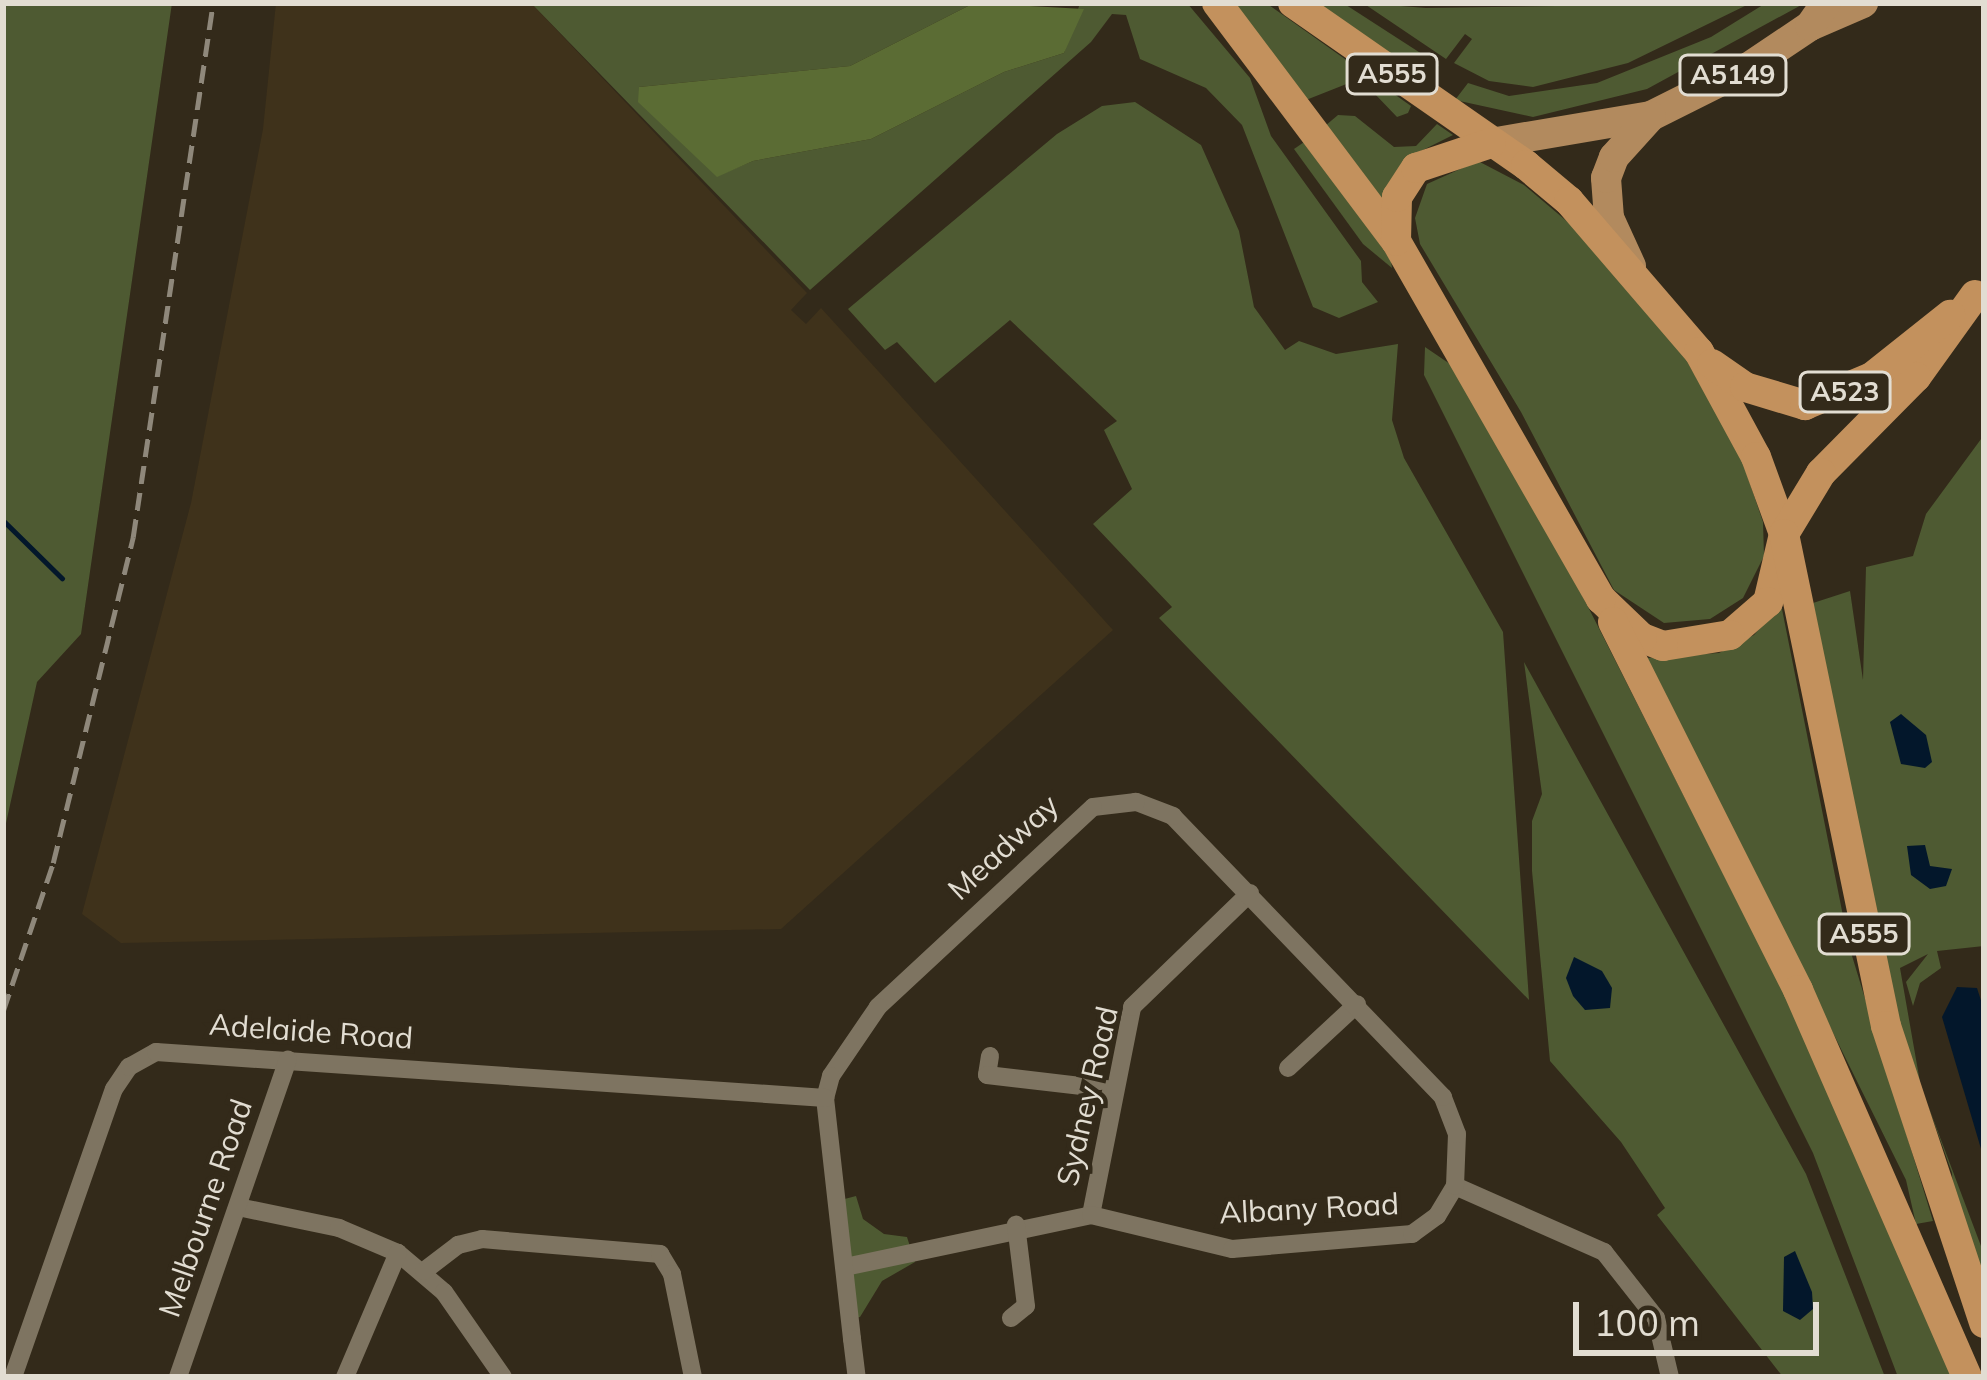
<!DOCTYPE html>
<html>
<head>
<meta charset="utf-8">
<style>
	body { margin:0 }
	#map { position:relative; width:1987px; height:1380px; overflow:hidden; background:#332a1a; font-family:Mulish,sans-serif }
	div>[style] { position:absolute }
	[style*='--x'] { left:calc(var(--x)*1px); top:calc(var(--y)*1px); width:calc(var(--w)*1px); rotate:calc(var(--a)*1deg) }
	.built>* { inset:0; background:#3f321b }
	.green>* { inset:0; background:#4e5a32 }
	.forest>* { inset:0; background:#5b6c34 }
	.water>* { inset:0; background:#03172b }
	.stream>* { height:4.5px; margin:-2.25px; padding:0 2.25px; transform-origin:2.25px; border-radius:2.25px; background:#03172b }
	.minor>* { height:18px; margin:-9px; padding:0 9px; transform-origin:9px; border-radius:9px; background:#7e7461 }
	.primary>* { height:30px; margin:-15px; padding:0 15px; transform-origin:15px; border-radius:15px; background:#b28a5e }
	.trunk>* { height:30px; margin:-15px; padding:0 15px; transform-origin:15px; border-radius:15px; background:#c3915d }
	.rail>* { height:4.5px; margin-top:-2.25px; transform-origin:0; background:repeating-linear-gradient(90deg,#8f887b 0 18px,transparent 0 27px) }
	span { translate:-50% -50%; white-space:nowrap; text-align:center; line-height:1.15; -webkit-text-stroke:9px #332a1a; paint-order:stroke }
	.shield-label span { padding:3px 9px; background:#332a1a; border:3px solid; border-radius:9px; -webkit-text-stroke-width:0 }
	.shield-label { font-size:27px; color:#e2ddd2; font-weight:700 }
	.street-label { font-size:30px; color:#e2ddd2 }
	.frame { position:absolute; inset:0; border:6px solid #e2ddd2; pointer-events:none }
	.scale { position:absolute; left:1573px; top:1302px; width:246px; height:54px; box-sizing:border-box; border:6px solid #e2ddd2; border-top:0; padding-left:15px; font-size:36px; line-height:42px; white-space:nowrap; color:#e2ddd2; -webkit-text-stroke:9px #332a1a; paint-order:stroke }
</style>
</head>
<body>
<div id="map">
	<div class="built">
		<i style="clip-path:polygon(276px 3px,531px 3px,807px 293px,791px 310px,806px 324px,821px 308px,1113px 630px,781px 929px,121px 943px,82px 914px,191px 503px,263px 129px)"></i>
	</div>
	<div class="green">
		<i style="clip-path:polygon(3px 3px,172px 3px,81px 634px,37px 682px,3px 837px)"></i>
		<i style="clip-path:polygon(531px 3px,974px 3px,850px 66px,639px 87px,717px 176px,753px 161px,871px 139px,1004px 72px,1064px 53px,1080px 3px,1187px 3px,1250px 78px,1271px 136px,1361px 261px,1362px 282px,1378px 302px,1339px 318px,1313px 307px,1242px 125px,1206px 88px,1140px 59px,1126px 15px,1112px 14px,1091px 42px,810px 290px)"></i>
		<i style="clip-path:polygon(1222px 3px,1266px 3px,1411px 106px,1408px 113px,1397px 117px,1373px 92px,1349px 83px,1306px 100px)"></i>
		<i style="clip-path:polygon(1314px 3px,1343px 3px,1439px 65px,1427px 82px)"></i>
		<i style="clip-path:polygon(1363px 3px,1426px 8px,1751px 3px,1628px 63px,1533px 87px,1489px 81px,1454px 63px,1472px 39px,1465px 34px,1446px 59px)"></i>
		<i style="clip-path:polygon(1766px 3px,1805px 3px,1647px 89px,1533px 117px,1455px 100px,1468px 83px,1509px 96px,1597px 83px,1711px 37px)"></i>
		<i style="clip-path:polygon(1135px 102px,1201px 145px,1239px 231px,1254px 307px,1285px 350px,1299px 341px,1336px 354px,1398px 344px,1392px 420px,1404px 458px,1503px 632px,1529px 1000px,1159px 618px,1172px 607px,1093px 524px,1132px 489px,1104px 430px,1117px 421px,1010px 320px,935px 383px,897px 342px,885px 350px,848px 309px,1057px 134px,1102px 106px)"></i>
		<i style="clip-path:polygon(1338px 115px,1355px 116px,1394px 147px,1416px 146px,1437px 124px,1453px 135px,1417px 153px,1388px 207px,1325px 126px)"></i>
		<i style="clip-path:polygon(1310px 138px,1391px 261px,1392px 268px,1363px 244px,1294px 149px)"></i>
		<i style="clip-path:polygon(1478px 161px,1524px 185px,1596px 246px,1670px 331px,1741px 457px,1763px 522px,1764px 556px,1743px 598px,1710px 619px,1664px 623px,1614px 590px,1521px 412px,1420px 244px,1415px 218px,1427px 184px)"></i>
		<i style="clip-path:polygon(1425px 347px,1450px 364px,1508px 449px,1827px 1078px,1956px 1377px,1898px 1377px,1813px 1153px,1424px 375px)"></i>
		<i style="clip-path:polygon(1984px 435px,1984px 946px,1937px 951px,1941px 968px,1920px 983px,1913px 1006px,1906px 982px,1928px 954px,1900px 968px,1920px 1082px,1910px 1078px,1813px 603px,1850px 591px,1863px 680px,1866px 567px,1913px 556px,1926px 514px)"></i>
		<i style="clip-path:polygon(1781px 604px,1849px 946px,1933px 1221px,1916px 1224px,1906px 1180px,1647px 658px,1719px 653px,1754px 635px)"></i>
		<i style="clip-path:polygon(1524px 662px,1806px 1174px,1885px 1377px,1783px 1377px,1657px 1215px,1665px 1208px,1621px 1142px,1550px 1061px,1532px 871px,1532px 821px,1542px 794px)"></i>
		<i style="clip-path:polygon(1926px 1100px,1984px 1254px,1984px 1305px,1954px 1218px,1952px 1173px)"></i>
		<i style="clip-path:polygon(856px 1196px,863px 1219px,884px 1234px,907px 1237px,915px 1262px,882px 1281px,860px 1317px,850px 1319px,837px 1201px)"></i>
	</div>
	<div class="forest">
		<i style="clip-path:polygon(974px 3px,1084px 9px,1064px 53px,1004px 72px,871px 139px,753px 161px,717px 177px,638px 102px,639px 87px,850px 66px)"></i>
	</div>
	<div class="water">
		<i style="clip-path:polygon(1901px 714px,1926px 735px,1932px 762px,1925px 768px,1901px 764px,1890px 722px)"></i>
		<i style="clip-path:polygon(1925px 845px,1930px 866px,1952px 869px,1946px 886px,1930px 889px,1911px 875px,1907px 846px)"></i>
		<i style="clip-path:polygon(1574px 957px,1602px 971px,1612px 988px,1610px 1008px,1585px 1010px,1573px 996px,1566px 978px)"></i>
		<i style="clip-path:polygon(1957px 987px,1977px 988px,1984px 1010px,1984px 1159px,1942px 1017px)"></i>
		<i style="clip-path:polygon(1795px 1251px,1812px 1292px,1813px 1309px,1800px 1320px,1783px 1311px,1784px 1257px)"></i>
	</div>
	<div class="stream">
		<i style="--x:3;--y:520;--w:83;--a:44.5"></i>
	</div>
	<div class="minor">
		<i style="--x:990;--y:1056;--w:19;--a:99"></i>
		<i style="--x:987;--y:1075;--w:128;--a:6.7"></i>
		<i style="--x:1288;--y:1068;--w:94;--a:-42.8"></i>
		<i style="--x:1455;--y:1186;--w:163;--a:23.9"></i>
		<i style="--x:1604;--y:1252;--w:84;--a:51.8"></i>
		<i style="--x:1656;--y:1318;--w:61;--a:76.7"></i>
		<i style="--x:238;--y:1207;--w:103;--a:11.7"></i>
		<i style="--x:339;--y:1228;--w:64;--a:23"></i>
		<i style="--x:398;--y:1253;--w:60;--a:40.3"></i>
		<i style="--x:444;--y:1292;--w:103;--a:55.2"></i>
		<i style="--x:1091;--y:1215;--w:212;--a:-78.8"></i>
		<i style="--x:1132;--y:1007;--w:164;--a:-44"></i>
		<i style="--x:845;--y:1267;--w:251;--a:-11.9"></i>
		<i style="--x:1091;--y:1215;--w:145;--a:13.6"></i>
		<i style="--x:1232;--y:1249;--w:181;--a:-4.8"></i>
		<i style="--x:1412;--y:1234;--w:31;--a:-36"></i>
		<i style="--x:1437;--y:1216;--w:35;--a:-59"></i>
		<i style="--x:1455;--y:1186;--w:52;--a:-87.8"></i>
		<i style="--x:1457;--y:1134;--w:40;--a:-111"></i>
		<i style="--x:1443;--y:1097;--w:390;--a:-133.9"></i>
		<i style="--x:1173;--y:816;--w:40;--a:-159"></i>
		<i style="--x:1136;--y:802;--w:43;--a:173.4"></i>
		<i style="--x:1093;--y:807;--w:294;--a:137.1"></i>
		<i style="--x:878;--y:1007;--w:83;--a:124.3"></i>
		<i style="--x:831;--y:1076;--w:23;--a:105"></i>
		<i style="--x:825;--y:1098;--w:243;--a:83.6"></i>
		<i style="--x:852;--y:1339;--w:38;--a:83"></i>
		<i style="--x:424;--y:1271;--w:43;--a:-37.4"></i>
		<i style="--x:458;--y:1245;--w:25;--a:-14"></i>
		<i style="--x:482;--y:1239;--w:179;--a:4.8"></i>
		<i style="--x:660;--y:1254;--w:23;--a:59"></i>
		<i style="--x:672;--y:1274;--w:105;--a:78.5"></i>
		<i style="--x:1011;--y:1318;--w:19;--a:-39"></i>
		<i style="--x:1026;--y:1306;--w:82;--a:-97"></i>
		<i style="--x:13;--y:1377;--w:305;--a:-70.7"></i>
		<i style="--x:114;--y:1089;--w:27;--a:-56"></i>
		<i style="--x:129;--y:1067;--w:31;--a:-29"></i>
		<i style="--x:156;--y:1052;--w:671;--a:3.93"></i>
		<i style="--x:178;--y:1377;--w:336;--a:-70.9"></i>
		<i style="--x:345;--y:1377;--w:135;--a:-66.9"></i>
	</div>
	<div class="primary">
		<i style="--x:1810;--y:26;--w:58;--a:-23.5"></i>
		<i style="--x:1491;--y:143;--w:162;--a:-9.6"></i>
		<i style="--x:1651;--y:116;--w:110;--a:-26.6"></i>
		<i style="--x:1749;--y:67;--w:73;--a:-33.9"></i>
		<i style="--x:1810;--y:26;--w:28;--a:-55"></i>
		<i style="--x:1631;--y:266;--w:53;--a:-114.6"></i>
		<i style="--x:1609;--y:218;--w:40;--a:-94.3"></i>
		<i style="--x:1606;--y:178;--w:22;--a:-69"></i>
		<i style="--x:1614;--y:157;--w:55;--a:-47.9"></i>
	</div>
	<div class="trunk">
		<i style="--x:1217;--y:3;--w:298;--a:53.1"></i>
		<i style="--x:1293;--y:3;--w:284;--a:34.8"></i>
		<i style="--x:1526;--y:165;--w:56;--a:39.9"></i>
		<i style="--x:1569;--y:201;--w:199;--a:49.3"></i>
		<i style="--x:1699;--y:352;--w:119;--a:61.5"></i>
		<i style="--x:1756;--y:457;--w:82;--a:70"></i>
		<i style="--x:1784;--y:534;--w:70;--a:103.2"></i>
		<i style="--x:1768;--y:602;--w:50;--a:139"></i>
		<i style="--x:1730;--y:635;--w:68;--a:170.7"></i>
		<i style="--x:1663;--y:646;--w:22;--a:-159"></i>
		<i style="--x:1642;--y:638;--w:57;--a:-136.4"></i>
		<i style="--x:1601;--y:599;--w:413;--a:-119.8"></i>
		<i style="--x:1396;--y:241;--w:44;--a:-88.7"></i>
		<i style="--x:1397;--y:197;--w:35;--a:-57"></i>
		<i style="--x:1416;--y:168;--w:79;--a:-18.4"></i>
		<i style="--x:1975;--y:295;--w:101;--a:125.7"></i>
		<i style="--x:1916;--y:377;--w:135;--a:134.7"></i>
		<i style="--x:1821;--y:473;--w:71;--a:121.2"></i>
		<i style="--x:1784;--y:534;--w:502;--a:78.29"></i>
		<i style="--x:1886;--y:1026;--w:313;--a:71.7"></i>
		<i style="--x:1712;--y:364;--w:40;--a:34.9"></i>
		<i style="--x:1745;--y:387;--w:63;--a:16.7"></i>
		<i style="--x:1805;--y:405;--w:73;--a:-22.7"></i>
		<i style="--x:1872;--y:377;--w:100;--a:-38.5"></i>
		<i style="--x:1613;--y:622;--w:412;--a:63.3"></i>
		<i style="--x:1798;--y:990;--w:422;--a:66.4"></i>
	</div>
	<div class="rail">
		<i style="--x:3;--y:1011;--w:156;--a:-71.3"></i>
		<i style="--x:53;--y:863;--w:336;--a:-76.2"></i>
		<i style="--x:133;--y:537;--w:540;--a:-81.48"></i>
	</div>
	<div class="shield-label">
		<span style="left:1392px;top:74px">A555</span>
		<span style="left:1733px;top:75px">A5149</span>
		<span style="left:1845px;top:392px">A523</span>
		<span style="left:1864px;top:934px">A555</span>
	</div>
	<div class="street-label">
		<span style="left:1003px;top:847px;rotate:-43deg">Meadway</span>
		<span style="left:311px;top:1031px;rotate:4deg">Adelaide Road</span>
		<span style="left:1087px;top:1096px;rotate:-77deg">Sydney Road</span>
		<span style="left:205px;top:1208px;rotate:-71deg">Melbourne Road</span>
		<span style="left:1309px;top:1208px;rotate:-3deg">Albany Road</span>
	</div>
	<div class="frame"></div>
	<div class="scale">100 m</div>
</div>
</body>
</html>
